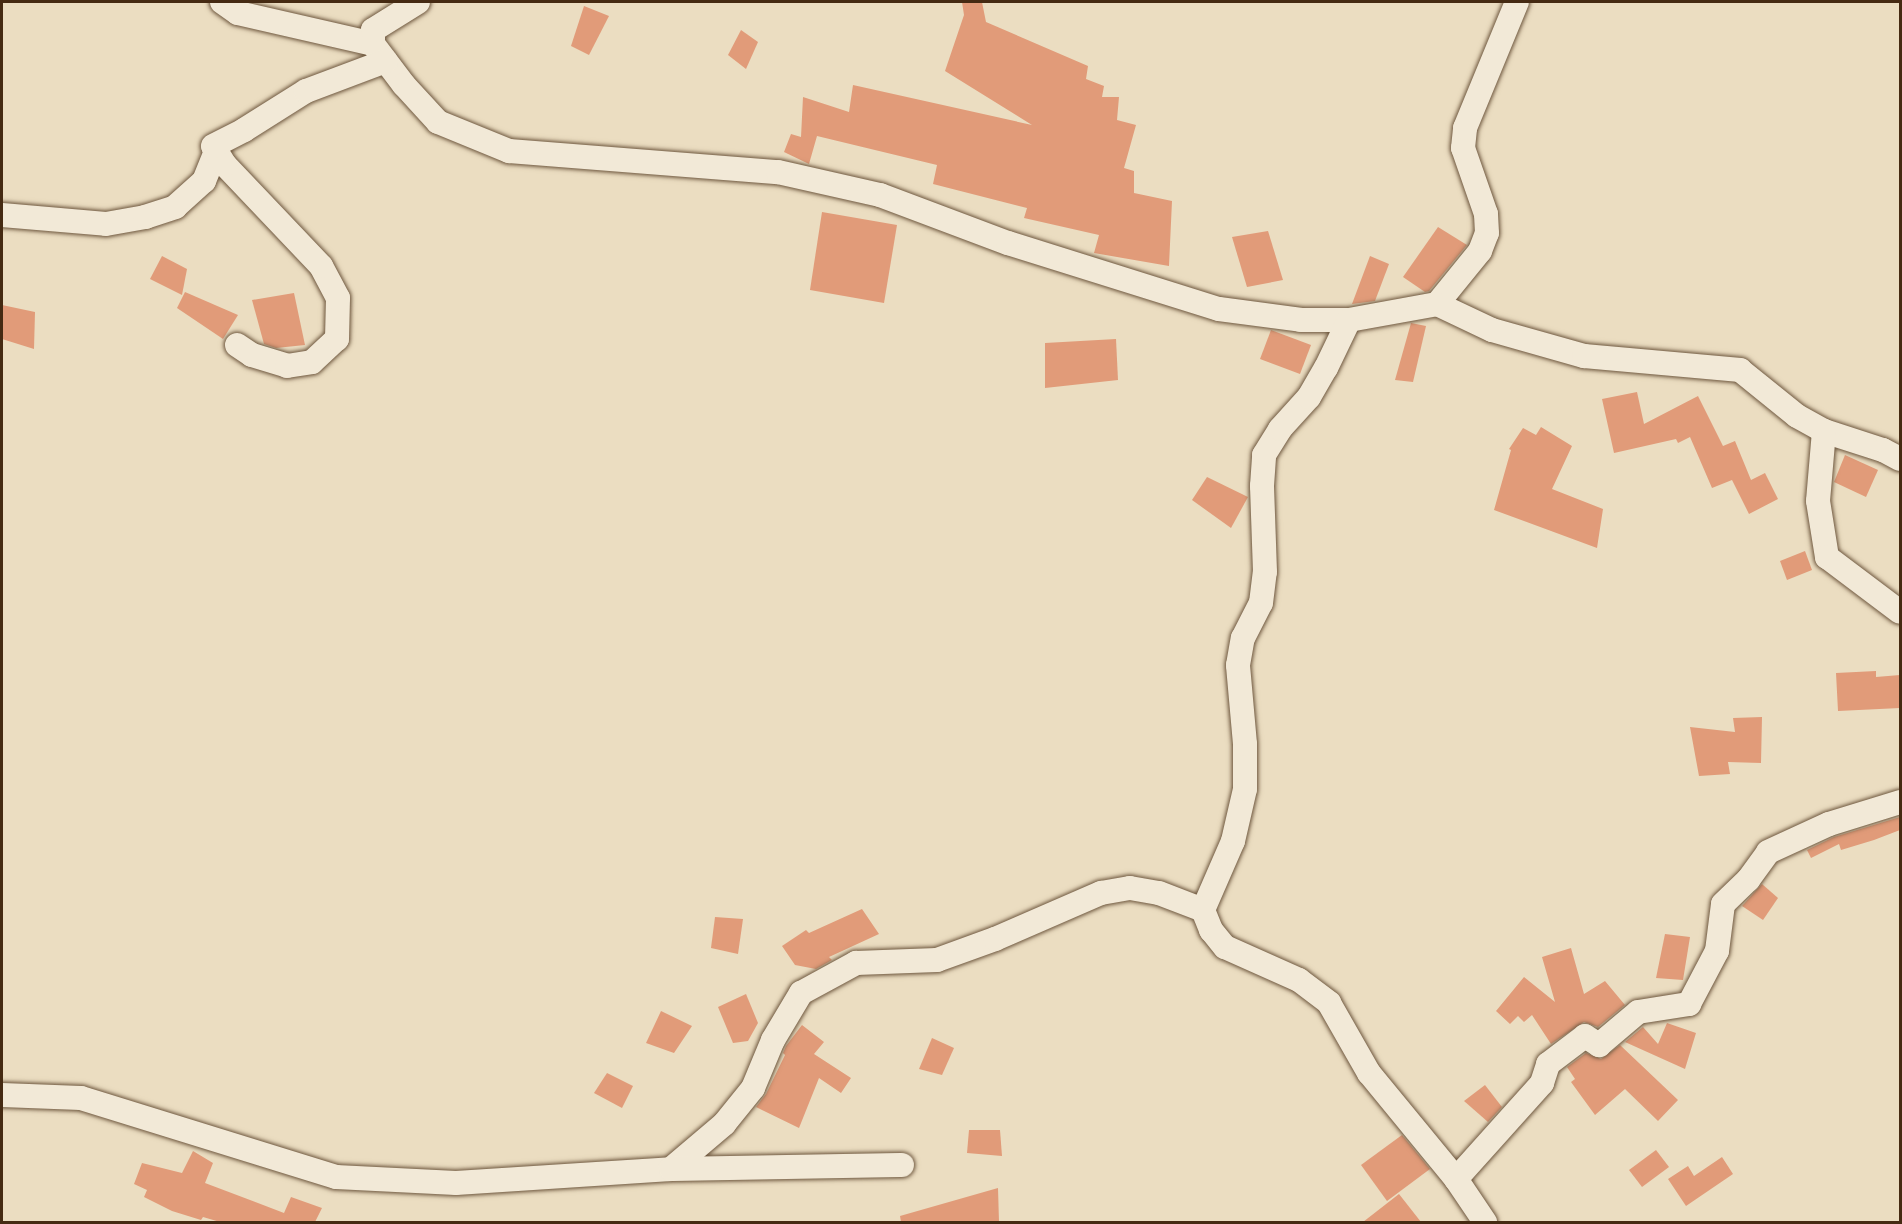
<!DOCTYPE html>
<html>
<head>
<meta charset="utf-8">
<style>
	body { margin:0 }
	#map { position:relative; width:1902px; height:1224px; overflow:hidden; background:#ebddc1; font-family:"Libre Bodoni",serif }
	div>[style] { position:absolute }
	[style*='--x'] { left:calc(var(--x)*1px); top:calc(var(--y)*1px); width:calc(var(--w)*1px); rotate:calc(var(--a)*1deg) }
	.building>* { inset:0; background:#e19b79 }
	.roads { filter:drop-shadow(0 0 2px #6e573e) drop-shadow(0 0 2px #6e573e) }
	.minor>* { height:24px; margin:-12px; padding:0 12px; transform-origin:12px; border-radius:12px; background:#f2e9d7 }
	span { translate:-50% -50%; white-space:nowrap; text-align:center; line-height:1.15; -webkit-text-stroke:6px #f2e9d7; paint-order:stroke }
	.frame { position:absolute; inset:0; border:3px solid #452a12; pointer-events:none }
</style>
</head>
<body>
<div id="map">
	<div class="building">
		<i style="clip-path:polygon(962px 2px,982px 2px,986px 22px,1088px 66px,1086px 79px,1104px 86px,1102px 97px,1119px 97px,1117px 120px,1136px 125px,1124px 168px,1134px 171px,1134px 193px,1172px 201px,1169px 266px,1094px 253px,1099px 235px,1024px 218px,1027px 208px,933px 184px,937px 165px,817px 136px,809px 164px,784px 152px,791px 134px,801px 137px,803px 97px,849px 112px,853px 85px,1032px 125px,945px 71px,964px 15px)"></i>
		<i style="clip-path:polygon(584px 6px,609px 16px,589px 55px,571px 46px)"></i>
		<i style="clip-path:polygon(741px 30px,758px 42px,746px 69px,728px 55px)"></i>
		<i style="clip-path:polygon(822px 212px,897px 225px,884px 303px,810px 290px)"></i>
		<i style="clip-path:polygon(1438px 227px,1467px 245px,1429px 291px,1425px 292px,1403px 277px)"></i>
		<i style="clip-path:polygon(1268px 231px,1283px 280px,1247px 287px,1232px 237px)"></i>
		<i style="clip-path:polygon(162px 256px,187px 269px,182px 295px,150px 279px)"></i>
		<i style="clip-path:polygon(1370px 256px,1389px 264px,1375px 301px,1352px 304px)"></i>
		<i style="clip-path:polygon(185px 292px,238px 315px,223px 339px,177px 308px)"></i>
		<i style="clip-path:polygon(294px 293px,305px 345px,276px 348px,264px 344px,252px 300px)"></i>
		<i style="clip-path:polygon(2px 305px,35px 312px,34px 349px,2px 339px)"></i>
		<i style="clip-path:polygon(1411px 323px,1426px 326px,1413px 382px,1395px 380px)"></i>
		<i style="clip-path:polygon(1271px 330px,1311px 345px,1300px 374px,1260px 359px)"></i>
		<i style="clip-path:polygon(1116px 339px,1118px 380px,1045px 388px,1045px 343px)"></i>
		<i style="clip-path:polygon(1637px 392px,1644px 424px,1698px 396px,1723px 446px,1735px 441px,1751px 480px,1765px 473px,1778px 499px,1749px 514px,1732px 480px,1712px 488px,1690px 437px,1678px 443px,1676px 439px,1614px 453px,1602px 399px)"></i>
		<i style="clip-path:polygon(1541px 427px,1572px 446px,1552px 489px,1603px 509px,1597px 548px,1494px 510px,1511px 450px,1509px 449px,1523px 428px,1536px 435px)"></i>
		<i style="clip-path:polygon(1845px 455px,1878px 470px,1866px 497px,1834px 482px)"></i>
		<i style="clip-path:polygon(1207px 477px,1248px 497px,1231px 528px,1192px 500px)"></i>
		<i style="clip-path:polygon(1805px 551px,1812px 570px,1787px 580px,1780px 561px)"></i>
		<i style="clip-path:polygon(1876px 671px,1876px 677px,1900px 675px,1900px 708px,1838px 711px,1836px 673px)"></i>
		<i style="clip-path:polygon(1762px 717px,1761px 763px,1728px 762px,1730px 774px,1699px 776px,1690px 727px,1735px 732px,1733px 718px)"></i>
		<i style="clip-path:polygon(1900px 817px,1900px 830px,1874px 840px,1841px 850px,1839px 844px,1811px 858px,1807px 850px,1834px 837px)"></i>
		<i style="clip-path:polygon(1762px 884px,1778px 898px,1763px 920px,1742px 906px)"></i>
		<i style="clip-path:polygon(862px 909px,879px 934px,829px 957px,832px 960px,816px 969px,795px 965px,782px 946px,806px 930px,809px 933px)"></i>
		<i style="clip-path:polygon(715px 917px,743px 919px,738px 954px,711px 948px)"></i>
		<i style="clip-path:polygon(1665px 934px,1690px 937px,1683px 980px,1656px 978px)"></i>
		<i style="clip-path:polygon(1571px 948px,1584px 994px,1605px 981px,1625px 1005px,1598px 1027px,1584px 1022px,1551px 1044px,1532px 1015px,1524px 1022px,1518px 1016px,1510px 1024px,1496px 1011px,1524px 977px,1555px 1002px,1542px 957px)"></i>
		<i style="clip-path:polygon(746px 994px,758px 1023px,748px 1041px,733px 1043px,718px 1007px)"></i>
		<i style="clip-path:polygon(661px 1011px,692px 1026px,674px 1053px,646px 1043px)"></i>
		<i style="clip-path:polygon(1667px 1023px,1696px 1033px,1685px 1069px,1625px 1042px,1643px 1027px,1658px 1044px)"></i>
		<i style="clip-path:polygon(802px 1025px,824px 1042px,814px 1054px,851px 1078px,841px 1093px,819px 1078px,799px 1128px,756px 1107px,766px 1094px,785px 1055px,783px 1053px,786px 1046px)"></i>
		<i style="clip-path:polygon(932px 1038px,954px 1048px,942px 1075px,919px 1069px)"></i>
		<i style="clip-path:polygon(1620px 1045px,1678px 1100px,1658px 1121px,1625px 1089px,1595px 1115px,1571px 1082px,1575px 1079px,1567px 1067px,1586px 1053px,1601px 1059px)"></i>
		<i style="clip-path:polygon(607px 1073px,633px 1086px,622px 1108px,594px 1093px)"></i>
		<i style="clip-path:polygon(1485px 1085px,1502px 1107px,1488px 1122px,1464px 1101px)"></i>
		<i style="clip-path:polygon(969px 1130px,1000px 1130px,1002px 1156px,967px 1153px)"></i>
		<i style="clip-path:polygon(1402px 1135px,1430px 1169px,1387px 1201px,1361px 1165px)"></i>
		<i style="clip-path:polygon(1656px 1150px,1669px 1167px,1642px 1187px,1629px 1170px)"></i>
		<i style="clip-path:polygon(193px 1151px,213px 1163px,205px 1183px,284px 1213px,291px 1197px,322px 1208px,315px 1222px,220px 1222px,203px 1217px,201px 1220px,172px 1211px,144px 1197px,147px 1190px,134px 1184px,142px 1163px,182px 1173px)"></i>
		<i style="clip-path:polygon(1722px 1157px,1733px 1174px,1686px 1206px,1668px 1179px,1688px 1166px,1694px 1176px)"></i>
		<i style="clip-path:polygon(998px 1188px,999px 1222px,901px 1222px,900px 1216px)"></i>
		<i style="clip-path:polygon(1399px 1194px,1421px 1222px,1363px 1222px)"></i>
	</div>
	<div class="roads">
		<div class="minor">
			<i style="--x:222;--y:2;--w:19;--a:35"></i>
			<i style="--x:238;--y:13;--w:139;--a:12.9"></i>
			<i style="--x:373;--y:44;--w:51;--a:52.9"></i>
			<i style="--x:404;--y:85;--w:50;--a:47.4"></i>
			<i style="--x:438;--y:122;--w:77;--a:22.2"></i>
			<i style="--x:509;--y:151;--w:270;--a:4.5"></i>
			<i style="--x:778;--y:172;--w:105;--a:12.7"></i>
			<i style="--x:880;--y:195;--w:137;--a:20.6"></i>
			<i style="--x:1008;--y:243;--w:221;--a:17.4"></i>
			<i style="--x:1219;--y:309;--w:83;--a:7.6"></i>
			<i style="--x:1301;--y:320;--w:48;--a:0"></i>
			<i style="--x:1349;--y:320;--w:89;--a:-10.3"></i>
			<i style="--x:1437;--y:304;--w:68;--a:-50.9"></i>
			<i style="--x:1480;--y:251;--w:19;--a:-69"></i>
			<i style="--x:1487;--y:233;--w:19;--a:-93"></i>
			<i style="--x:1486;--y:214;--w:70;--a:-109.2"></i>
			<i style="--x:1463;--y:148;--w:20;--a:-84"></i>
			<i style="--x:1465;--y:128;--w:136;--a:-67.6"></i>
			<i style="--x:373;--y:44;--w:14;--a:-90"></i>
			<i style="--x:373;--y:30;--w:53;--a:-31.9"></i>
			<i style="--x:2;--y:215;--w:104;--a:4.9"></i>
			<i style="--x:106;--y:224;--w:40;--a:-10"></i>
			<i style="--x:145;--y:217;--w:32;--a:-18"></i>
			<i style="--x:175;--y:207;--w:39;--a:-42"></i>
			<i style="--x:204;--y:181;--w:32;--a:-68"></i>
			<i style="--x:1437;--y:304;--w:61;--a:25.3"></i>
			<i style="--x:1492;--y:330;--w:96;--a:15.8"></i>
			<i style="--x:1584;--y:356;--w:157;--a:5.1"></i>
			<i style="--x:1740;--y:370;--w:73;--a:38.9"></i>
			<i style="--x:1797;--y:416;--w:31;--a:29"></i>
			<i style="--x:1824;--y:431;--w:62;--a:17.9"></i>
			<i style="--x:1883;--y:450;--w:19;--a:28"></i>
			<i style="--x:237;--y:345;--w:18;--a:34"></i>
			<i style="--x:252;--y:355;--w:37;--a:17"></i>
			<i style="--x:287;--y:366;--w:25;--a:-9"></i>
			<i style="--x:312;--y:362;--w:34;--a:-43"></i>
			<i style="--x:337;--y:339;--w:41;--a:-88.6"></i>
			<i style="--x:338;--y:298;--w:36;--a:-118"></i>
			<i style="--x:321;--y:266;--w:139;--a:-133.5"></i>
			<i style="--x:225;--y:165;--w:22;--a:-122"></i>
			<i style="--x:213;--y:146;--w:35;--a:-27"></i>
			<i style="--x:244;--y:130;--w:73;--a:-32.2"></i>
			<i style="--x:306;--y:91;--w:85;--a:-20.6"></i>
			<i style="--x:1824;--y:431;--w:70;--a:94.9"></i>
			<i style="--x:1818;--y:501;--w:57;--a:80.9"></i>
			<i style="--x:1827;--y:557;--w:91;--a:37"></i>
			<i style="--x:1203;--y:910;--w:75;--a:-66.5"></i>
			<i style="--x:1233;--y:841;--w:53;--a:-77"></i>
			<i style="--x:1245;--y:789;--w:45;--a:-90"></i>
			<i style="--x:1245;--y:744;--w:79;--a:-95.1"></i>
			<i style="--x:1238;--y:665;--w:27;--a:-80"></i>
			<i style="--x:1243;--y:638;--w:39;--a:-63"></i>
			<i style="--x:1261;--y:603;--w:31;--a:-83"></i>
			<i style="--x:1265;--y:572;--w:86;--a:-92"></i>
			<i style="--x:1262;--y:486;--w:31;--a:-86"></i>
			<i style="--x:1264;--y:455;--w:31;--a:-58"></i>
			<i style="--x:1280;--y:429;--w:43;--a:-47.8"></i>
			<i style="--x:1309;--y:397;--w:34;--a:-60"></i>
			<i style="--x:1326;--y:368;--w:53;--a:-64.4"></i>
			<i style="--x:1203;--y:910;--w:22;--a:68"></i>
			<i style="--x:1211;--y:930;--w:22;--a:51"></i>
			<i style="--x:1225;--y:947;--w:81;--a:24"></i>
			<i style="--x:1299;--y:980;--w:38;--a:37"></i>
			<i style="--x:1329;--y:1003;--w:81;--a:60.3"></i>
			<i style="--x:1369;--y:1073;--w:137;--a:50.6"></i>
			<i style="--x:1456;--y:1179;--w:52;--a:56"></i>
			<i style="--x:2;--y:1095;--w:79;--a:2.2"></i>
			<i style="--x:81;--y:1098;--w:267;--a:17.2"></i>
			<i style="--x:336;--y:1177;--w:120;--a:2.9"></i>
			<i style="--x:456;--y:1183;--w:215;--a:-3.7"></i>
			<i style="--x:671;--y:1169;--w:70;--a:-40.3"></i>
			<i style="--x:724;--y:1124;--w:46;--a:-51.1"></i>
			<i style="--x:753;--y:1088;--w:52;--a:-67.4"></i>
			<i style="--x:773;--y:1040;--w:55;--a:-59.2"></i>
			<i style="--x:801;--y:993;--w:63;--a:-28.6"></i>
			<i style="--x:856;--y:963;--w:81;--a:-2.1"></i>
			<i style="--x:937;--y:960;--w:62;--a:-19.9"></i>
			<i style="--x:995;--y:939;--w:116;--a:-23.5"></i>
			<i style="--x:1101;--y:893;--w:29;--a:-10"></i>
			<i style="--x:1130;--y:888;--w:29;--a:10"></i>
			<i style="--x:1159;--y:893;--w:47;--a:21.1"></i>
			<i style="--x:671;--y:1169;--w:231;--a:-1"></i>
			<i style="--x:1456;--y:1179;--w:129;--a:-48.1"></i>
			<i style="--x:1542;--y:1083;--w:20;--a:-72"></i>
			<i style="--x:1548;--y:1064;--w:46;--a:-37.1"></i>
			<i style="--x:1585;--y:1036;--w:17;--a:33"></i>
			<i style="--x:1599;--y:1045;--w:51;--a:-40.2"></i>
			<i style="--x:1638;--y:1012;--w:52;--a:-8.9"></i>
			<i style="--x:1689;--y:1004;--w:60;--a:-62.2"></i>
			<i style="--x:1717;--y:951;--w:47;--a:-82.7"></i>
			<i style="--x:1723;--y:904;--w:35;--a:-44"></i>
			<i style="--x:1748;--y:880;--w:34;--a:-54"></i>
			<i style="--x:1768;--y:852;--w:67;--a:-24.7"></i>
			<i style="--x:1829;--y:824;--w:74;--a:-17.2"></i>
		</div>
	</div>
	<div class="frame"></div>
</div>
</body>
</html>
